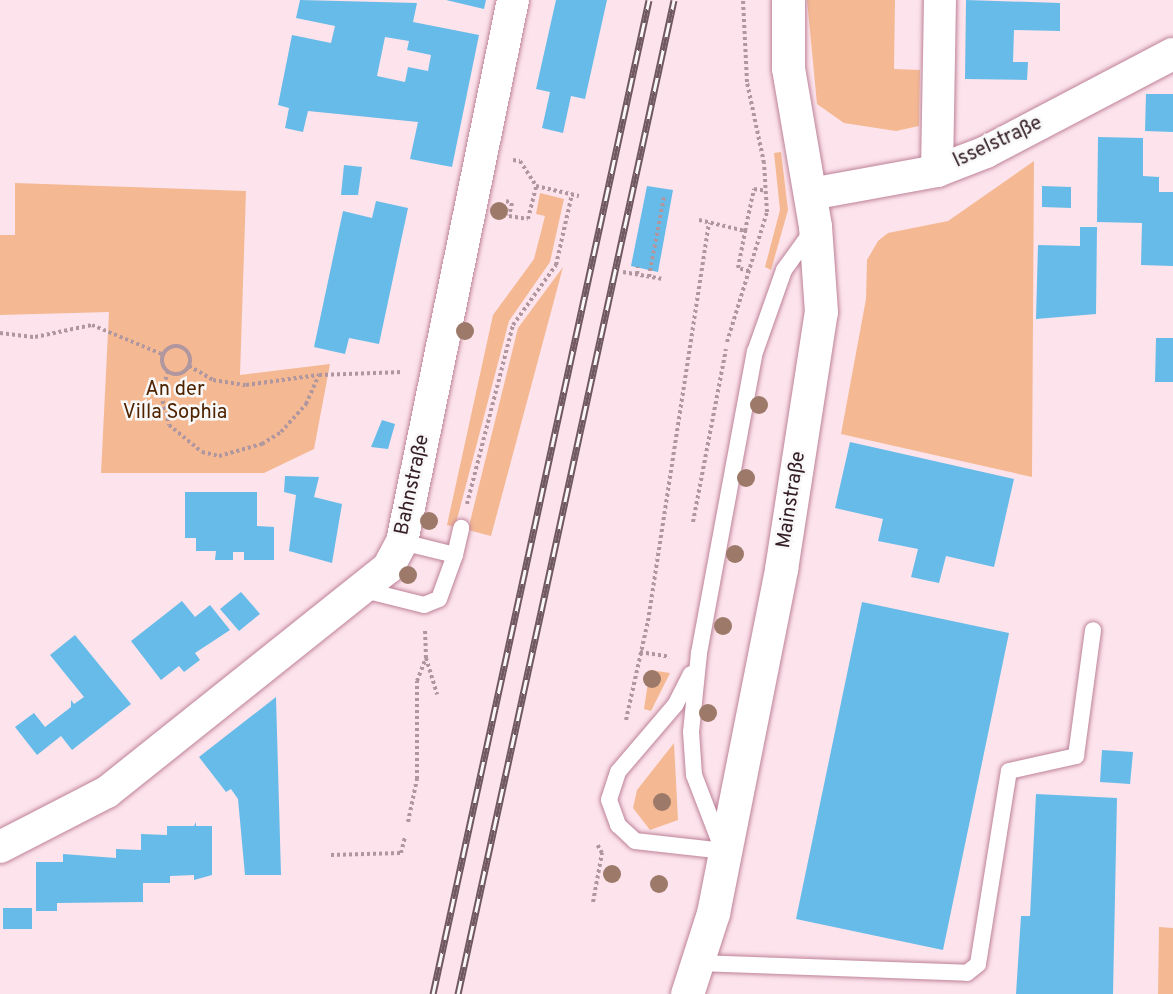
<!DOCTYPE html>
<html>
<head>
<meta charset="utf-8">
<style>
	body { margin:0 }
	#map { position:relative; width:1173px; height:994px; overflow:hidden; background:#fde3ec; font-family:Overpass,sans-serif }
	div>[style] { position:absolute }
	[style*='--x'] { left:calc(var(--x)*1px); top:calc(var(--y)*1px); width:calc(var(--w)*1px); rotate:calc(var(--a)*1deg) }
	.green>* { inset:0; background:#f4b993 }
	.building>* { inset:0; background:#67bbe8 }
	.path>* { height:4px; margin-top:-2px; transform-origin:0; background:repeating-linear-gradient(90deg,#af969f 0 3px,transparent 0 6px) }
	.path>.ring { margin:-2px; padding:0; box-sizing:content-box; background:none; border:4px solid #af969f; border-radius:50% }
	.roads { filter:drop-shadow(0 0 2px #bd8299) drop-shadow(0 0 2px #bd8299) }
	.service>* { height:16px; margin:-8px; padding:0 8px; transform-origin:8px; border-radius:8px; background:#fff }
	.minor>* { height:32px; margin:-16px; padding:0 16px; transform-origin:16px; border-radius:16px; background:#fff }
	.tertiary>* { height:33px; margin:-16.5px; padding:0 16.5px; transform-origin:16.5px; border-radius:16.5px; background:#fff }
	.rail>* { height:7px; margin-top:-3.5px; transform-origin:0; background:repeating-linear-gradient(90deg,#f8f8f8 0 14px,#705861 0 28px); box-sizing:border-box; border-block:2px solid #705861 }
	.trees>* { width:18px; height:18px; margin:-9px; border-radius:50%; background:#9d796a }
	span { translate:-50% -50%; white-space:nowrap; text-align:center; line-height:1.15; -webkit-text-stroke:5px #f8f8f8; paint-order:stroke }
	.street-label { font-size:20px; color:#331c25 }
	.park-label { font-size:20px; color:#4f2300 }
</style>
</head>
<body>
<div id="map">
	<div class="green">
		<i style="clip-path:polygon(807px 0,895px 0,894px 69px,920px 70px,919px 126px,896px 131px,844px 123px,817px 104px)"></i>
		<i style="clip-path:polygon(781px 152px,788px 210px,771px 270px,765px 267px,780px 210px,774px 153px)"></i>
		<i style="clip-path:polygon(1034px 161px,1032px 477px,841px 434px,866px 299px,867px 260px,878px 241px,888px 233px,948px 221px)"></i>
		<i style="clip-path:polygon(15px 183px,246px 191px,240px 375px,330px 364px,314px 449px,264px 473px,101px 473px,109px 312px,0 315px,0 235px,15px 235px)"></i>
		<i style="clip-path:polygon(540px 193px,564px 199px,550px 262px,509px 321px,455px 527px,447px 525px,493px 315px,534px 259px,545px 216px,536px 214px)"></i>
		<i style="clip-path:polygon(563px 267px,491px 536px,468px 530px,518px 328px)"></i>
		<i style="clip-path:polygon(650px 670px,670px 673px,651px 711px,644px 709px)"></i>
		<i style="clip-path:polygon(674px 743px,678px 820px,650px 830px,633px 808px,637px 790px)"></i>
		<i style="clip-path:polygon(1159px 927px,1173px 928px,1173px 994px,1158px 994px)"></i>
	</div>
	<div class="building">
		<i style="clip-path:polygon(evenodd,300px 0,417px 3px,413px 22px,479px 35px,452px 167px,410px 159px,418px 122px,308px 111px,303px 132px,285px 128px,289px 108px,278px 105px,292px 35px,331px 43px,335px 26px,296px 18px,300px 0,385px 37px,409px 41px,407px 50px,431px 55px,428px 71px,408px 67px,405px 82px,377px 76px,385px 37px)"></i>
		<i style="clip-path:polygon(446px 0,486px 0,484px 9px)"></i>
		<i style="clip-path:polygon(556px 0,607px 0,585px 99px,571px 96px,563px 133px,542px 128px,550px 92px,536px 89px)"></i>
		<i style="clip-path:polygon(966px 0,1060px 3px,1060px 31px,1014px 30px,1013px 62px,1028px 62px,1027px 80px,965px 79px)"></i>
		<i style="clip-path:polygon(1146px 94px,1173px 94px,1173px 132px,1145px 131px)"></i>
		<i style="clip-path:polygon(1098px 137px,1143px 138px,1143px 176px,1159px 177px,1159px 192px,1173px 192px,1173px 266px,1141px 265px,1142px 223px,1097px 222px)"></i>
		<i style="clip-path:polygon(344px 165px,362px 167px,358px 195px,341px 195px)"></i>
		<i style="clip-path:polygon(647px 186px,673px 190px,658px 272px,631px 266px)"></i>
		<i style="clip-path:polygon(1042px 186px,1071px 187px,1071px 208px,1042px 207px)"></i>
		<i style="clip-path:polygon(376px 201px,408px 208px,379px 344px,349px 338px,345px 354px,314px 347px,343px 211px,372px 218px)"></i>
		<i style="clip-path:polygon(1080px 227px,1097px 227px,1096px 314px,1036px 319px,1038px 245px,1080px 246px)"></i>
		<i style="clip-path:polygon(1156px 338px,1173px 338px,1173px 382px,1155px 382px)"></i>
		<i style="clip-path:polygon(382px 420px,395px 424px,388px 449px,371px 447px)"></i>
		<i style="clip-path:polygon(850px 442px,1014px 479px,994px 567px,946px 556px,939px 583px,911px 577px,918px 549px,878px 541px,883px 519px,835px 508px)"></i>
		<i style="clip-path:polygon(285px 476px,319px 477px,314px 497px,342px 504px,332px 563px,289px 551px,296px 495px,284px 492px)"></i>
		<i style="clip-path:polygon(185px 492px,257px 492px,257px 526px,274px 527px,274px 560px,244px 560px,244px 552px,233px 552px,233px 560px,215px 560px,216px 551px,196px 551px,196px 538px,185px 538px)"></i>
		<i style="clip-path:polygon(241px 592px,260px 614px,239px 631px,220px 609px)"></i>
		<i style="clip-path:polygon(182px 601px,195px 617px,210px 605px,230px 630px,195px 653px,200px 660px,184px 672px,179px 666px,161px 680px,131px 641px)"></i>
		<i style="clip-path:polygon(862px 602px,1009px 633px,943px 950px,796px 919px)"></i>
		<i style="clip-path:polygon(75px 635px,131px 704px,72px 750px,61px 736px,37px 755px,15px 727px,34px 713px,45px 727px,71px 707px,71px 700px,74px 704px,84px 697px,50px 655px)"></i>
		<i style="clip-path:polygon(276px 697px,281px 875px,245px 875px,238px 799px,231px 789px,226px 792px,199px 757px)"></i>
		<i style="clip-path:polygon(1102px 750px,1133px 752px,1130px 784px,1100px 782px)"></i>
		<i style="clip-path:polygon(1036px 794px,1117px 798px,1113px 994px,1016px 994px,1021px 916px,1030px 916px)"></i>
		<i style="clip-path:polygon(196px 822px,196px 826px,212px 826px,212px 875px,194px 880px,194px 875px,170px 876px,170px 883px,143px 883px,143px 902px,57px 903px,57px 911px,36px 911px,36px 862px,63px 862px,63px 854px,116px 858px,116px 849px,141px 850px,141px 834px,167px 835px,167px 826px,194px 826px)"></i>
		<i style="clip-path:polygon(3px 908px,32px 908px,32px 929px,3px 929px)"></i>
	</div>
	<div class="path">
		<i style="--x:513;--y:160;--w:7;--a:8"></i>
		<i style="--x:520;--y:161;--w:30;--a:57"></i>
		<i style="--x:536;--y:186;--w:44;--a:13.1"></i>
		<i style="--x:506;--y:201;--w:6;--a:18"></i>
		<i style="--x:512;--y:203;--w:13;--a:103"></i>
		<i style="--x:509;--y:216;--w:19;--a:9"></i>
		<i style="--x:528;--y:219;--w:34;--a:-76"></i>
		<i style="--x:699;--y:220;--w:47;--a:13.4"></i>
		<i style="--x:749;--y:271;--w:11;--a:-165"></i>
		<i style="--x:738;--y:268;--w:38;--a:-79"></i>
		<i style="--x:745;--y:231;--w:43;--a:-77.9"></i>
		<i style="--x:754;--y:189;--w:12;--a:9"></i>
		<i style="--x:623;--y:272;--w:39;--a:10"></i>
		<i style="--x:637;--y:274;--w:7;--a:-82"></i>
		<i style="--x:649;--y:277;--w:81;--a:-79.4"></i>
		<i style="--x:0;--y:333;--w:35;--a:7"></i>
		<i style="--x:35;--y:337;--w:58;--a:-11.9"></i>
		<i style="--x:92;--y:325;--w:78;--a:22.6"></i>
		<i style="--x:727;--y:342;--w:136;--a:-72.9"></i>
		<i style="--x:767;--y:212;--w:49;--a:-93.5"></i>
		<i style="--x:764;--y:163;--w:83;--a:-101.9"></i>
		<i style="--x:747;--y:82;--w:82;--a:-92.8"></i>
		<i class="ring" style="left:162px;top:346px;width:24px;height:24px"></i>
		<i style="--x:189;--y:366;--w:28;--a:30"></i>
		<i style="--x:213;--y:380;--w:33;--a:9"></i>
		<i style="--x:246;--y:385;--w:73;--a:-7.9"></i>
		<i style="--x:168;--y:371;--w:25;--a:106"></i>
		<i style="--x:161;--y:395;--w:31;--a:75"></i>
		<i style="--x:169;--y:425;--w:43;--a:39.3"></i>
		<i style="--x:202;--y:452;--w:17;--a:13"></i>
		<i style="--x:219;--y:456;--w:45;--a:-15.6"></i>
		<i style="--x:262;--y:444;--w:22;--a:-32"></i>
		<i style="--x:281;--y:432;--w:38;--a:-48"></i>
		<i style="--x:306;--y:404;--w:32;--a:-66"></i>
		<i style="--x:319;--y:375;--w:84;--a:-2"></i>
		<i style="--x:467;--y:504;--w:185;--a:-75.6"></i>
		<i style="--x:513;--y:325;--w:74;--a:-54.4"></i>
		<i style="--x:556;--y:265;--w:73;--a:-77.3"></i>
		<i style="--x:693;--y:522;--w:176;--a:-79.2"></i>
		<i style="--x:640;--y:652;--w:30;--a:9"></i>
		<i style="--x:426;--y:658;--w:38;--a:73"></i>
		<i style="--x:626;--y:720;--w:101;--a:-77.5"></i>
		<i style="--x:648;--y:621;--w:403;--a:-81.3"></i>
		<i style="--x:408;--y:822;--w:44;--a:-78.2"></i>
		<i style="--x:417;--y:779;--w:98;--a:-90"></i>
		<i style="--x:417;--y:681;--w:25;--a:-69"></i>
		<i style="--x:426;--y:658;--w:28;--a:-92"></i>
		<i style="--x:331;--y:855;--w:70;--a:-1.6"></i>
		<i style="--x:401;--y:853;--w:16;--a:-76"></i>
		<i style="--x:593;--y:902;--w:50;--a:-79.6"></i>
		<i style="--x:602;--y:853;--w:10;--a:-119"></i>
	</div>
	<div class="roads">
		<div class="service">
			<i style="--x:455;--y:555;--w:28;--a:-77"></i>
			<i style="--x:364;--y:590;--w:62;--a:14"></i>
			<i style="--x:424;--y:605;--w:16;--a:-22"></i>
			<i style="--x:439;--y:599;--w:47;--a:-70"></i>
			<i style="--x:455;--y:555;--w:55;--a:-166.2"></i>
			<i style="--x:691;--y:674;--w:34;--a:117"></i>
			<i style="--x:676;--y:704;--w:89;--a:130.5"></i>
			<i style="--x:618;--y:772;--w:29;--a:108"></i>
			<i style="--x:609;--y:800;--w:27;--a:70"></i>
			<i style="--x:618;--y:825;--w:23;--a:43"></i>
			<i style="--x:635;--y:841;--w:90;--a:6.4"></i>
			<i style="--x:722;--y:848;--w:78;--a:-111"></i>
			<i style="--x:694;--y:775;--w:43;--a:-94"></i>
			<i style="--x:691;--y:732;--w:79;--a:-84.2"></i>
			<i style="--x:699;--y:653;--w:306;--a:-79.5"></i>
			<i style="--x:755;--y:352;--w:87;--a:-70.5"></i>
			<i style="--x:784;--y:270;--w:49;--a:-54.1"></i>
			<i style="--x:698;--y:963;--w:269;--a:2.1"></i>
			<i style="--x:967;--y:973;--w:14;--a:-39"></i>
			<i style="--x:978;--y:964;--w:195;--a:-80.9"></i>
			<i style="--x:1009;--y:771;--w:69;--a:-12.6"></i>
			<i style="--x:1076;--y:756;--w:127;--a:-82.3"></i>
		</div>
		<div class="minor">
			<i style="--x:937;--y:171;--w:171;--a:-89"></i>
			<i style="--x:811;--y:194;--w:128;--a:-10.3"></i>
			<i style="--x:937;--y:171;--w:53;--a:-21.2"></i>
			<i style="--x:986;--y:152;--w:211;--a:-27.7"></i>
			<i style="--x:0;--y:847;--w:120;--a:-27.2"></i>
			<i style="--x:107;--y:792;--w:359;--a:-38.6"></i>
			<i style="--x:388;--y:568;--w:30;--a:-62"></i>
			<i style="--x:402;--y:542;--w:553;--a:-78.43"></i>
		</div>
		<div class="tertiary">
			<i style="--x:687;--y:994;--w:85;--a:-72.2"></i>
			<i style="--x:713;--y:913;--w:351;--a:-78.8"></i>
			<i style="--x:781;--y:569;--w:260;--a:-81.2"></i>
			<i style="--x:821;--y:312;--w:86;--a:-94"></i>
			<i style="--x:815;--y:226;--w:160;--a:-99.7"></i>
			<i style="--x:788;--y:68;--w:68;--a:-90"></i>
		</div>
	</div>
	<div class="rail">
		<i style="--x:433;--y:994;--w:1017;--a:-77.74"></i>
		<i style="--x:458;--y:994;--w:1017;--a:-77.74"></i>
	</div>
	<div class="trees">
		<i style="left:499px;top:211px"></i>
		<i style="left:465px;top:331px"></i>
		<i style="left:759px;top:405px"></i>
		<i style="left:746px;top:478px"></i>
		<i style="left:429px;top:521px"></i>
		<i style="left:735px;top:554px"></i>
		<i style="left:408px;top:575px"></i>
		<i style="left:723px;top:626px"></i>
		<i style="left:652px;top:679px"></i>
		<i style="left:708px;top:713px"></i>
		<i style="left:662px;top:802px"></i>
		<i style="left:612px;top:874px"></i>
		<i style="left:659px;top:884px"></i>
	</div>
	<div class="street-label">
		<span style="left:998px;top:143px;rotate:-25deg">Isselstraße</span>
		<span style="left:413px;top:485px;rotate:-78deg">Bahnstraße</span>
		<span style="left:792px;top:500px;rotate:-81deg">Mainstraße</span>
	</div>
	<div class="park-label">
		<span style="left:175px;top:402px">An der<br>Villa Sophia</span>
	</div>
</div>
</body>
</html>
